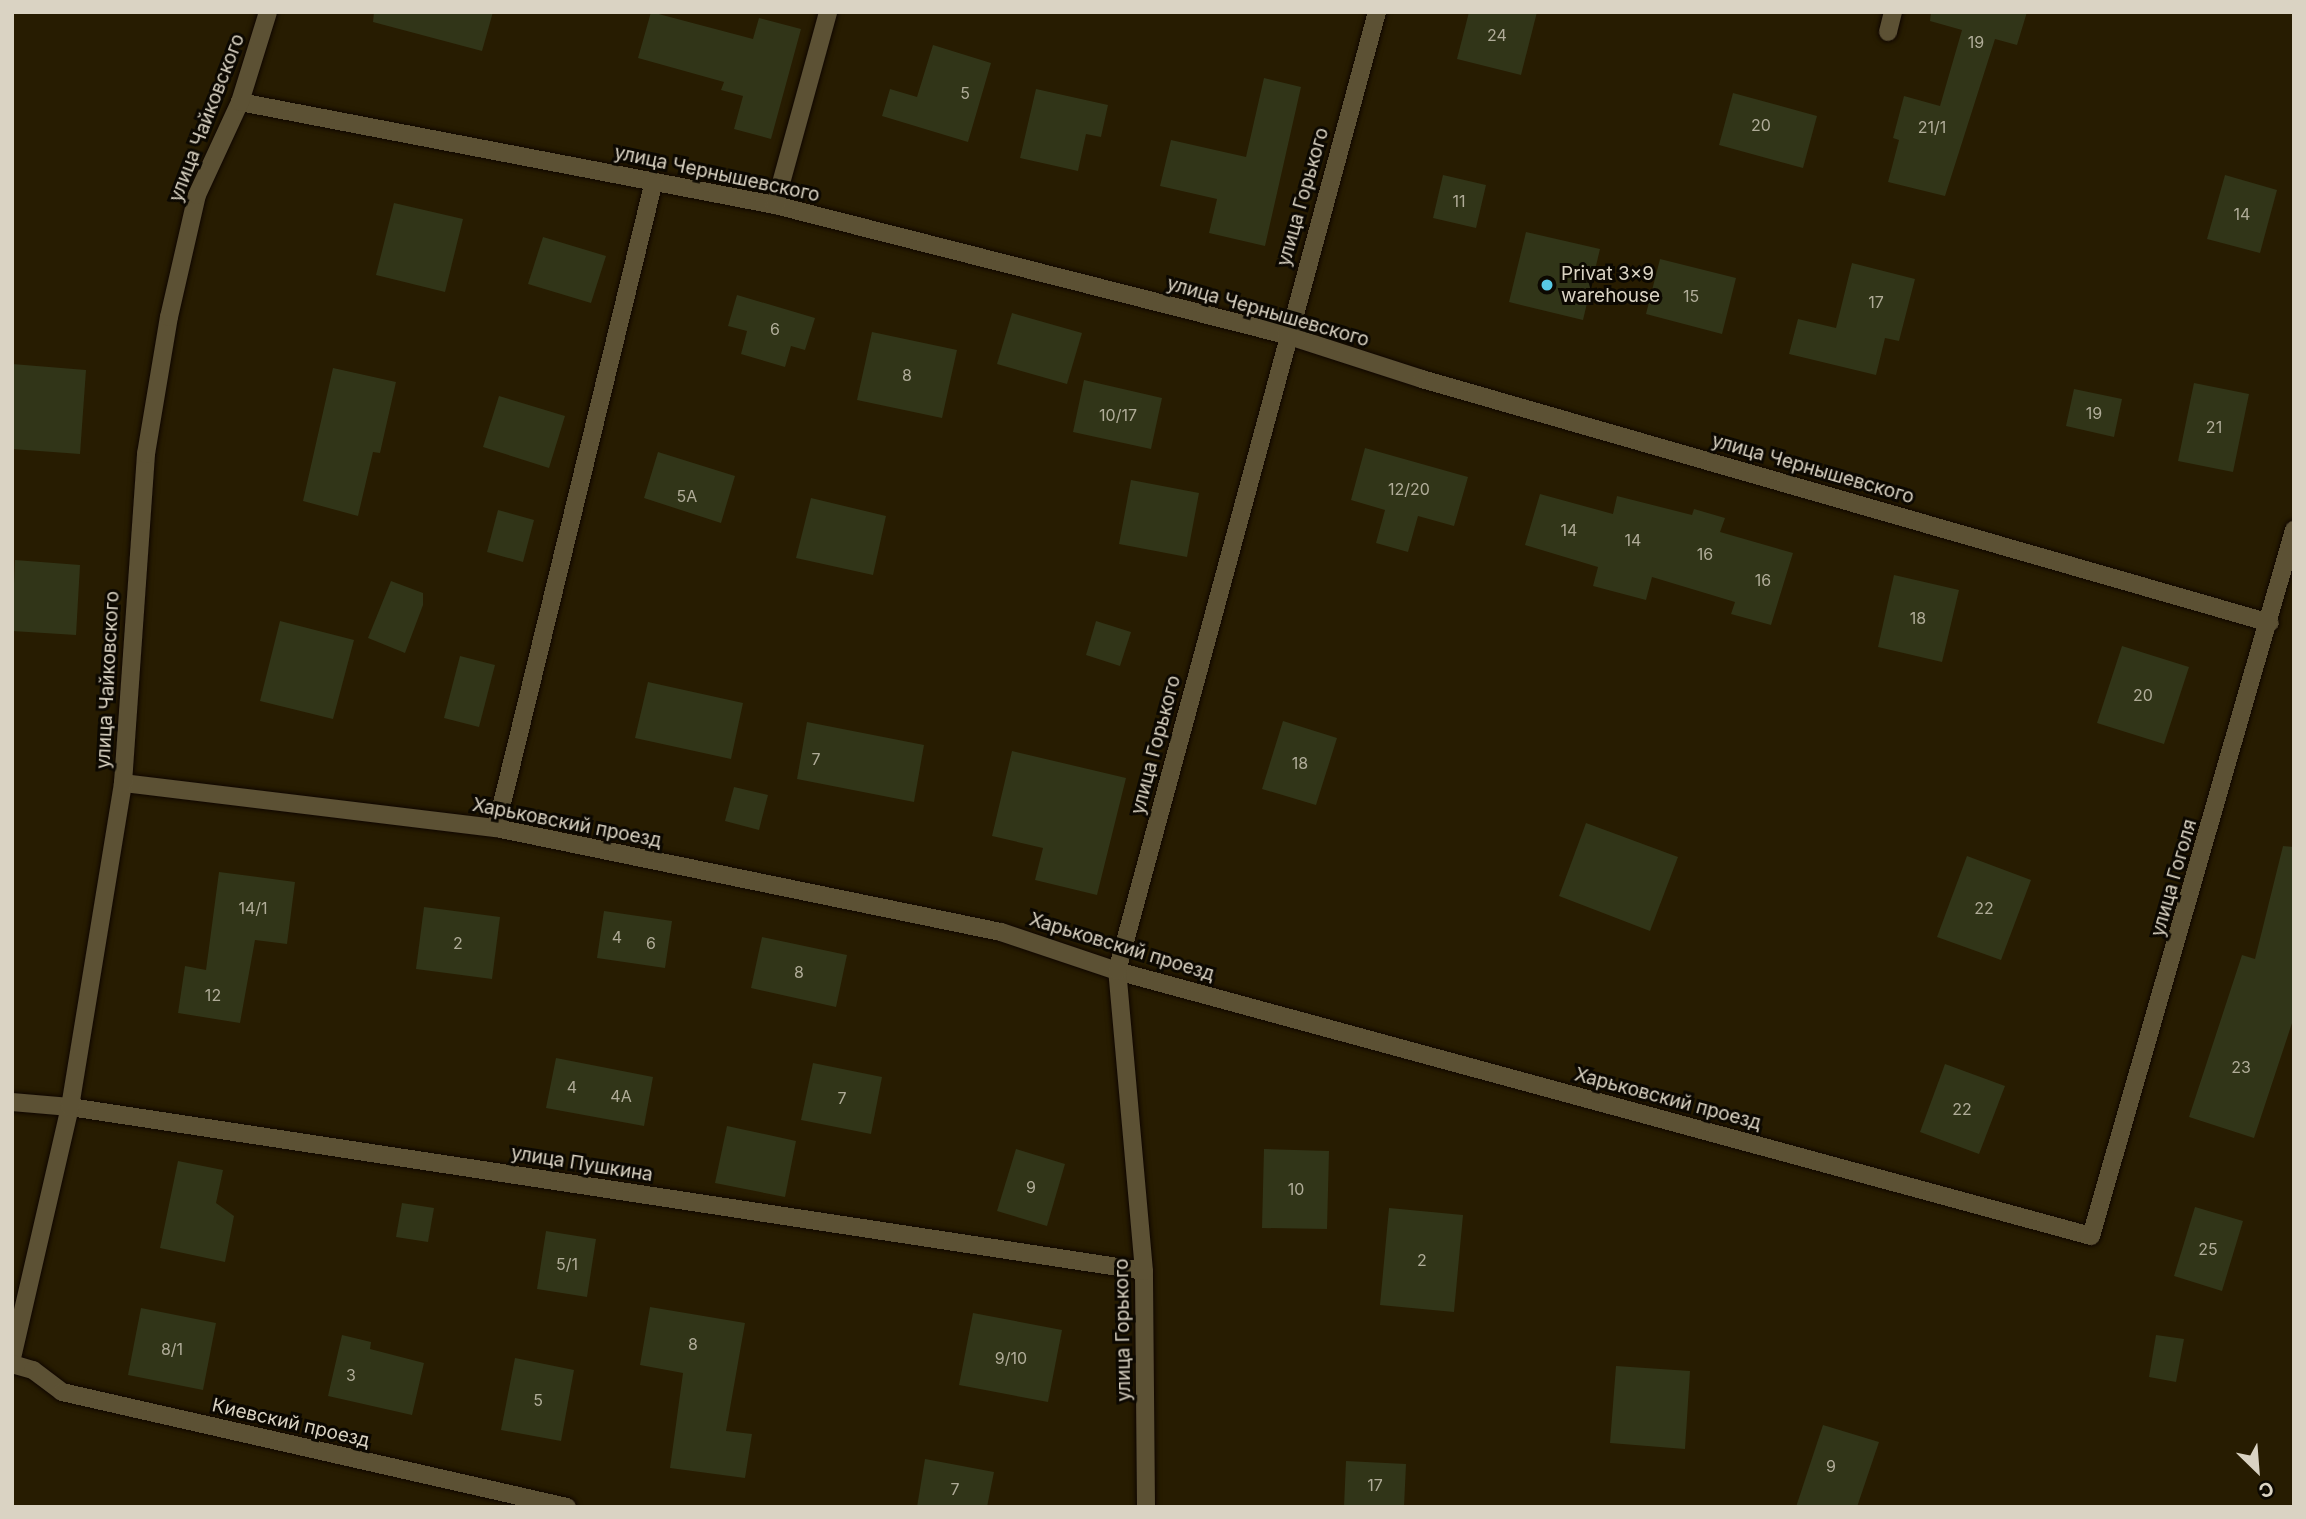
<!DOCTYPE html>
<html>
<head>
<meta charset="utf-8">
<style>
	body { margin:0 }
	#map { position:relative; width:2306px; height:1519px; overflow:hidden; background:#271c01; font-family:Inter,sans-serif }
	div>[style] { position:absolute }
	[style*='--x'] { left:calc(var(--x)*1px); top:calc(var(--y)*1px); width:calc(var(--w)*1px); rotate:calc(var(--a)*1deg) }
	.building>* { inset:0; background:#313518 }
	.roads { filter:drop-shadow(0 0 2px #0f0600) drop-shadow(0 0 2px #0f0600) }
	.street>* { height:18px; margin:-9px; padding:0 9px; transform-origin:9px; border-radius:9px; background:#5c5134 }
	.dots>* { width:19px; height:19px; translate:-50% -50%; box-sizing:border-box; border:4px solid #0c0801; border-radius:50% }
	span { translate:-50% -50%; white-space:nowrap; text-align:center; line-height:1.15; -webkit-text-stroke:6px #0c0801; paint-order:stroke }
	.number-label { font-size:16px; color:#b0ac98 }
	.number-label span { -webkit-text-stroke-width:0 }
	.street-label { font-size:19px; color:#dad3c3 }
	.poi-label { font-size:19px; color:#dad3c3 }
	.left { translate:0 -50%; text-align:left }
	.frame { position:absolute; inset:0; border:14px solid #dad3c3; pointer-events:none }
	.north { position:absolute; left:2222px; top:1435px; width:70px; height:70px; -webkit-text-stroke:5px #0c0801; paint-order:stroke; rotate:155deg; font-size:19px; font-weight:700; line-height:28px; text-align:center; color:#dad3c3 }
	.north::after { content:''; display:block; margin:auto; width:24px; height:32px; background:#dad3c3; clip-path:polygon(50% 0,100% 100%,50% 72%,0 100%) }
</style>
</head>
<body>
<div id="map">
	<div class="building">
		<i style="clip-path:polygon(374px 12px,493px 12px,482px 51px,373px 22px)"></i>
		<i style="clip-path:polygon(651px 12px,753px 39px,759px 18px,801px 29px,771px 139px,734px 129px,743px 96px,721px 90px,724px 82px,638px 58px)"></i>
		<i style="clip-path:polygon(1469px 12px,1537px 12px,1521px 75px,1457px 59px)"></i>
		<i style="clip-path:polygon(1931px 12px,2027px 12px,2017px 45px,1995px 39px,1945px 196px,1888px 182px,1899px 140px,1893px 138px,1904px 96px,1940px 106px,1962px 30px,1930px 21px)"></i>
		<i style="clip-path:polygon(933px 45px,991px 63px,968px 142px,882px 116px,890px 89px,917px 97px)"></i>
		<i style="clip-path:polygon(1264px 78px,1301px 87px,1265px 246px,1209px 233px,1217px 199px,1160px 186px,1171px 140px,1246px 157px)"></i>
		<i style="clip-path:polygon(1036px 89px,1108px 105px,1101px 137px,1086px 134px,1078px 171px,1020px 158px)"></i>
		<i style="clip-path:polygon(1733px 93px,1817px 116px,1803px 168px,1719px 145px)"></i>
		<i style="clip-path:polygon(1443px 175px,1486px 185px,1476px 228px,1433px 218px)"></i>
		<i style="clip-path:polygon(2225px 175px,2277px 190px,2260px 253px,2207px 239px)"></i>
		<i style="clip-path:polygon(394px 203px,463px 219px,445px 292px,376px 275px)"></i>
		<i style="clip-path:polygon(1526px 232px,1600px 249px,1583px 320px,1509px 302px)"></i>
		<i style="clip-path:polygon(543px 237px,606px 256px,591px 303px,528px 284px)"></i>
		<i style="clip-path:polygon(1660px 259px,1736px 278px,1722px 334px,1646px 314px)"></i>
		<i style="clip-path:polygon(1852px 263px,1915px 279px,1899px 341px,1885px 338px,1876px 375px,1789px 354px,1798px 319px,1836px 328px)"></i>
		<i style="clip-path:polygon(737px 295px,815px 318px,805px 350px,791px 346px,785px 367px,741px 354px,747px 331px,728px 326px)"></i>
		<i style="clip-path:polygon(1012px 313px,1082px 333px,1067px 384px,997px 364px)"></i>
		<i style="clip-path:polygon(872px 332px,957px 350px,942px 418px,857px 400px)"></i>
		<i style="clip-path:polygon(12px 364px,86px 370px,80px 454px,12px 449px)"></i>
		<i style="clip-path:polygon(333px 368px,396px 382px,380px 453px,373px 452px,358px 516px,303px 501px)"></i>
		<i style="clip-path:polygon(1084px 380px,1162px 398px,1151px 449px,1073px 432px)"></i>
		<i style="clip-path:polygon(2194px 383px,2249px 394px,2233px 472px,2178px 461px)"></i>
		<i style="clip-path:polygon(2074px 389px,2122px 399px,2114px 437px,2066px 426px)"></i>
		<i style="clip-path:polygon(499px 396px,565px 416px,549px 468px,483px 447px)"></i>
		<i style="clip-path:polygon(1365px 448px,1468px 477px,1454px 526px,1418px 516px,1408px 552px,1376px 543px,1385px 510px,1351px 500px)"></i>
		<i style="clip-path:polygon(658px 452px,735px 476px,721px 523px,644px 498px)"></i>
		<i style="clip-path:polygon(1131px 480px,1199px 493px,1187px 557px,1119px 544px)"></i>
		<i style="clip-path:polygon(1540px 494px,1613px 514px,1617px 496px,1692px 515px,1694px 509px,1725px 518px,1720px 532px,1793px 553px,1771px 625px,1731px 614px,1735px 602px,1652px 577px,1646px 600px,1593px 586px,1598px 567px,1525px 545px)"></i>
		<i style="clip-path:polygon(811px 498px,886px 516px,873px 575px,796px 558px)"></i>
		<i style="clip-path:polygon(498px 510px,534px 520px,523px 562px,487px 552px)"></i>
		<i style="clip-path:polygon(15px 560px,80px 565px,76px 635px,12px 631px)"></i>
		<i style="clip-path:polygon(1894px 575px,1959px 590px,1942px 662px,1878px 647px)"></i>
		<i style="clip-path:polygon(391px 581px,423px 593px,423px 605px,405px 653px,368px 638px)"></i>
		<i style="clip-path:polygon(280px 621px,354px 640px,333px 719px,260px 701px)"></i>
		<i style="clip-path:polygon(1096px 621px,1131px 632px,1120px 666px,1086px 655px)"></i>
		<i style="clip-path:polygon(2122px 646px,2189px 667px,2164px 744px,2097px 723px)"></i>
		<i style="clip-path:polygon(460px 656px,495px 665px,479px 727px,444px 718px)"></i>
		<i style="clip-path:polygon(648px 682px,743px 703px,731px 759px,635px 738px)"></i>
		<i style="clip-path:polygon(1283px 721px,1337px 738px,1316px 805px,1262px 789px)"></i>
		<i style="clip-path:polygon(807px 722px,924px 745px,914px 802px,797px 779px)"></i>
		<i style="clip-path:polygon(1012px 751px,1126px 778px,1097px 895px,1035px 880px,1043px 848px,992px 836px)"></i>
		<i style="clip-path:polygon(734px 787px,768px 795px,759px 830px,725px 821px)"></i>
		<i style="clip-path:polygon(1586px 823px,1678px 857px,1650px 931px,1559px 896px)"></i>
		<i style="clip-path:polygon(2283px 846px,2294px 847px,2294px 1017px,2254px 1138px,2189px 1117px,2242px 955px,2255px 959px)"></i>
		<i style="clip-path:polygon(1967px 856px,2031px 880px,2001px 960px,1937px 937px)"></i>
		<i style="clip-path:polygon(219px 872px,295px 882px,287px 944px,255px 940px,240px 1023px,178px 1013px,185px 966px,206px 970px)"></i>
		<i style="clip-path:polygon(424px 907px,500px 917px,492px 979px,416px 969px)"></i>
		<i style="clip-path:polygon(604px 911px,672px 921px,665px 968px,597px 958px)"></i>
		<i style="clip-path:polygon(762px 937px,847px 955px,836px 1007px,751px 988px)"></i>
		<i style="clip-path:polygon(556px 1058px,653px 1077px,644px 1126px,546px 1108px)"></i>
		<i style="clip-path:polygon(813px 1063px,882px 1077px,871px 1134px,801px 1120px)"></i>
		<i style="clip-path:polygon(1945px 1064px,2005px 1086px,1979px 1154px,1920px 1132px)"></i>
		<i style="clip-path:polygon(727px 1126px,796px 1141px,785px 1197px,715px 1183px)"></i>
		<i style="clip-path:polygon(1016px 1149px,1065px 1164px,1047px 1226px,997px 1211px)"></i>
		<i style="clip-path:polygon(1264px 1149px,1329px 1151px,1327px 1229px,1262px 1228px)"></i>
		<i style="clip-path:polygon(178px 1161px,223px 1170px,216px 1203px,234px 1216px,225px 1262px,160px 1248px)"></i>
		<i style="clip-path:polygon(402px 1203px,434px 1208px,428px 1242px,396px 1237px)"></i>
		<i style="clip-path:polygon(2195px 1207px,2243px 1221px,2222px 1291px,2174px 1276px)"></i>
		<i style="clip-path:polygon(1389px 1208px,1463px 1215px,1454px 1312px,1380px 1305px)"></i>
		<i style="clip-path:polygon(546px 1231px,596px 1239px,587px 1297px,537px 1289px)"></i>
		<i style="clip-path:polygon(650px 1307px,745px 1323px,726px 1431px,752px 1434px,745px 1478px,670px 1468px,683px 1373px,640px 1365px)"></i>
		<i style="clip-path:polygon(141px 1308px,216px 1323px,203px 1390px,128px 1375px)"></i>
		<i style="clip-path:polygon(973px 1313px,1062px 1330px,1048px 1402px,959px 1385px)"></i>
		<i style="clip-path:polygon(342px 1335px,371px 1342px,370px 1349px,424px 1363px,412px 1415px,328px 1396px)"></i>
		<i style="clip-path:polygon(2156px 1335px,2184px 1339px,2176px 1382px,2149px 1377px)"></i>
		<i style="clip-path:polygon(515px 1358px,574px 1370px,561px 1441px,501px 1430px)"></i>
		<i style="clip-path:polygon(1616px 1366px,1690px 1371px,1685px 1449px,1610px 1443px)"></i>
		<i style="clip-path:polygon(1823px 1425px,1879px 1442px,1857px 1507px,1796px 1507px)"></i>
		<i style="clip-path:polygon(925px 1459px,994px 1472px,987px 1507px,917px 1507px)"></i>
		<i style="clip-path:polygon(1346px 1461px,1406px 1464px,1404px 1507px,1344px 1507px)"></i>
	</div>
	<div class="roads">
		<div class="street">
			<i style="--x:1888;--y:32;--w:21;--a:-76"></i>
			<i style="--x:240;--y:102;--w:545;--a:10.9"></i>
			<i style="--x:775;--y:205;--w:527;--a:14.27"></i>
			<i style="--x:1286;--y:335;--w:143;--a:17.9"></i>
			<i style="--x:1422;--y:379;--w:882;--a:16.05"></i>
			<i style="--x:775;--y:205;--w:200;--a:-74.6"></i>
			<i style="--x:123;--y:783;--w:376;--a:6.9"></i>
			<i style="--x:496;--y:828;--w:516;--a:11.64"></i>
			<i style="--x:1001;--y:932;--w:122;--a:18.6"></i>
			<i style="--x:1117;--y:971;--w:1009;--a:15.22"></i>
			<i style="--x:2091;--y:1236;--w:735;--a:-73.96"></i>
			<i style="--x:496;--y:828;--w:666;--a:-76.28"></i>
			<i style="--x:12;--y:1102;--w:58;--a:4.9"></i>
			<i style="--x:70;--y:1107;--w:1086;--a:8.68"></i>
			<i style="--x:12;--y:1358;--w:258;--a:-77"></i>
			<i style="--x:70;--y:1107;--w:328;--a:-80.7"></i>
			<i style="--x:123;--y:783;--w:330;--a:-86"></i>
			<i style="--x:146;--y:454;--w:139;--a:-80.5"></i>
			<i style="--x:169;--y:317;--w:125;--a:-77.1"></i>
			<i style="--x:197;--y:195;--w:102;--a:-65.2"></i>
			<i style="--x:240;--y:102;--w:94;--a:-72.7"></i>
			<i style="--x:12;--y:1364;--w:22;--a:16"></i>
			<i style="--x:33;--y:1370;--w:36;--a:37"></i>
			<i style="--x:62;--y:1392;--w:518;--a:12.83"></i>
			<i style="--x:1146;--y:1507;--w:236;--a:-90.5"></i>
			<i style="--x:1144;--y:1271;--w:301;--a:-95.1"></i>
			<i style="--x:1117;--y:971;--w:994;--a:-74.83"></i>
		</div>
	</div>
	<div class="dots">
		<i style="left:1547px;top:285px;background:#58c9e4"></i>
	</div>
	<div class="number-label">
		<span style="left:1497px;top:35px">24</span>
		<span style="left:1976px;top:42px">19</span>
		<span style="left:965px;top:93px">5</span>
		<span style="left:1761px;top:125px">20</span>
		<span style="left:1932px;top:127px">21/1</span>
		<span style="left:1459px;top:201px">11</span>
		<span style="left:2242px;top:214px">14</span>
		<span style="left:1691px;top:296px">15</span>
		<span style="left:1876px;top:302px">17</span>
		<span style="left:775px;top:329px">6</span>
		<span style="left:907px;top:375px">8</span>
		<span style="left:2094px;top:413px">19</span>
		<span style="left:1118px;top:415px">10/17</span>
		<span style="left:2214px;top:427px">21</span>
		<span style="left:1409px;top:489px">12/20</span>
		<span style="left:687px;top:496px">5А</span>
		<span style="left:1569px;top:530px">14</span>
		<span style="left:1633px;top:540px">14</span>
		<span style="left:1705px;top:554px">16</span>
		<span style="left:1763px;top:580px">16</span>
		<span style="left:1918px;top:618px">18</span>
		<span style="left:2143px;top:695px">20</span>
		<span style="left:816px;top:759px">7</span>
		<span style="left:1300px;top:763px">18</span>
		<span style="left:253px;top:908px">14/1</span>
		<span style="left:1984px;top:908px">22</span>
		<span style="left:617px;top:937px">4</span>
		<span style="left:458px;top:943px">2</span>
		<span style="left:651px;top:943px">6</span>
		<span style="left:799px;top:972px">8</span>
		<span style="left:213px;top:995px">12</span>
		<span style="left:2241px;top:1067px">23</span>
		<span style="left:572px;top:1087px">4</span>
		<span style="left:621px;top:1096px">4А</span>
		<span style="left:842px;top:1098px">7</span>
		<span style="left:1962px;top:1109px">22</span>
		<span style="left:1031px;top:1187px">9</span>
		<span style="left:1296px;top:1189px">10</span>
		<span style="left:2208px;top:1249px">25</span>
		<span style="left:1422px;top:1260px">2</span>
		<span style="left:567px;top:1264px">5/1</span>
		<span style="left:693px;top:1344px">8</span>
		<span style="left:172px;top:1349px">8/1</span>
		<span style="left:1011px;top:1358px">9/10</span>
		<span style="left:351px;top:1375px">3</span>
		<span style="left:538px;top:1400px">5</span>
		<span style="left:1831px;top:1466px">9</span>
		<span style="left:1375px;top:1485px">17</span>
		<span style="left:955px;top:1489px">7</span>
	</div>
	<div class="street-label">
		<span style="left:207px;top:118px;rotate:-69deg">улица Чайковского</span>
		<span style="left:717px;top:174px;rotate:12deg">улица Чернышевского</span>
		<span style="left:1303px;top:197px;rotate:-74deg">улица Горького</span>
		<span style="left:1268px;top:312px;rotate:16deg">улица Чернышевского</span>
		<span style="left:1813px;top:469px;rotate:16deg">улица Чернышевского</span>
		<span style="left:108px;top:680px;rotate:-87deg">улица Чайковского</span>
		<span style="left:1156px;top:745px;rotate:-75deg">улица Горького</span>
		<span style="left:567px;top:823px;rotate:11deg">Харьковский проезд</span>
		<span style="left:2174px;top:878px;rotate:-74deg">улица Гоголя</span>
		<span style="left:1122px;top:947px;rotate:17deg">Харьковский проезд</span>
		<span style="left:1668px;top:1099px;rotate:15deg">Харьковский проезд</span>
		<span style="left:582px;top:1164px;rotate:9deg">улица Пушкина</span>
		<span style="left:1123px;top:1330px;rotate:-91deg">улица Горького</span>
		<span style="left:291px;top:1423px;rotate:13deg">Киевский проезд</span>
	</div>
	<div class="poi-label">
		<span class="left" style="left:1561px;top:285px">Privat 3x9<br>warehouse</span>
	</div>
	<div class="frame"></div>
	<div class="north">С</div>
</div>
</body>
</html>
